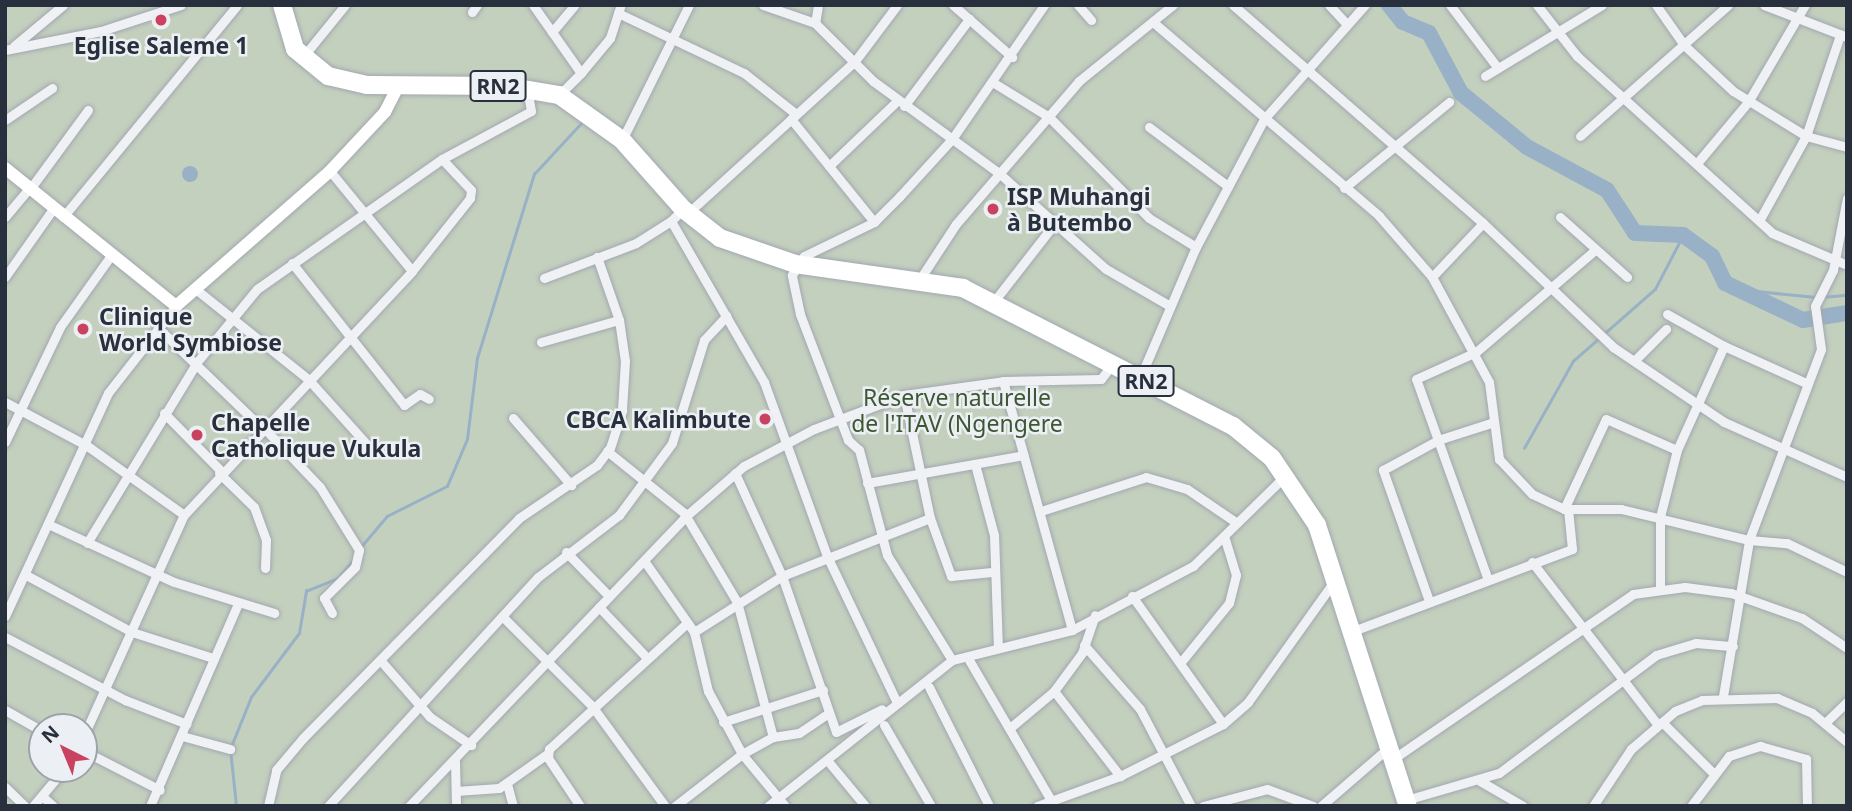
<!DOCTYPE html>
<html>
<head>
<meta charset="utf-8">
<style>
	body { margin:0 }
	#map { position:relative; width:1852px; height:811px; overflow:hidden; background:#dce1e6; font-family:"Noto Sans",sans-serif }
	div>[style] { position:absolute }
	[style*='--x'] { left:calc(var(--x)*1px); top:calc(var(--y)*1px); width:calc(var(--w)*1px); rotate:calc(var(--a)*1deg) }
	.green>* { inset:0; background:#c4d0be }
	.water>* { inset:0; background:#98b1c6 }
	.round { border-radius:50% }
	.stream>* { height:2.5px; margin:-1.25px; padding:0 1.25px; transform-origin:1.25px; border-radius:1.25px; background:#98b1c6 }
	.river>* { height:16px; margin:-8px; padding:0 8px; transform-origin:8px; border-radius:8px; background:#98b1c6 }
	.roads { filter:drop-shadow(0 0 2px #a2a8b0) drop-shadow(0 0 2px #a2a8b0) }
	.street>* { height:9px; margin:-4.5px; padding:0 4.5px; transform-origin:4.5px; border-radius:4.5px; background:#eff1f5 }
	.secondary>* { height:12px; margin:-6px; padding:0 6px; transform-origin:6px; border-radius:6px; background:#fff }
	.highway>* { height:18px; margin:-9px; padding:0 9px; transform-origin:9px; border-radius:9px; background:#fff }
	.dots>* { width:19px; height:19px; translate:-50% -50%; box-sizing:border-box; border:4px solid #ecf0f4; border-radius:50% }
	span { translate:-50% -50%; white-space:nowrap; text-align:center; line-height:1.15; -webkit-text-stroke:5px #ecf0f4; paint-order:stroke }
	.shield-label span { padding:2px 5px; background:#ecf0f4; border:2px solid; border-radius:5px; -webkit-text-stroke-width:0 }
	.shield-label { font-size:21px; color:#27303c; font-weight:700 }
	.poi-label { font-size:23px; color:#27303c; font-weight:700 }
	.left { translate:0 -50%; text-align:left }
	.right { translate:-100% -50%; text-align:right }
	.park-label { font-size:23px; color:#3d5734 }
	.frame { position:absolute; inset:0; border:7px solid #27303c; pointer-events:none }
	.north { position:absolute; left:28px; top:713px; width:70px; height:70px; box-sizing:border-box; background:#ecf0f4; border:2px solid #9da3aa; border-radius:50%; rotate:317deg; font-size:19px; font-weight:700; line-height:28px; text-align:center; color:#27303c }
	.north::after { content:''; display:block; margin:auto; width:24px; height:32px; background:#c94361; clip-path:polygon(50% 0,100% 100%,50% 72%,0 100%) }
</style>
</head>
<body>
<div id="map">
	<div class="green">
		<i style="clip-path:polygon(evenodd,5px 5px,1847px 5px,1847px 806px,5px 806px,5px 5px,42px 727px,84px 727px,84px 769px,42px 769px,42px 727px)"></i>
	</div>
	<div class="water">
		<i class="round" style="left:182px;top:166px;width:16px;height:16px"></i>
	</div>
	<div class="stream">
		<i style="--x:1736;--y:289;--w:80;--a:5.7"></i>
		<i style="--x:1822;--y:297;--w:25;--a:-5"></i>
		<i style="--x:1524;--y:448;--w:100;--a:-60.6"></i>
		<i style="--x:1573;--y:361;--w:109;--a:-41.3"></i>
		<i style="--x:1655;--y:289;--w:61;--a:-62.6"></i>
		<i style="--x:359;--y:549;--w:43;--a:-49.7"></i>
		<i style="--x:387;--y:516;--w:67;--a:-26.6"></i>
		<i style="--x:447;--y:486;--w:51;--a:-66.9"></i>
		<i style="--x:467;--y:439;--w:82;--a:-83"></i>
		<i style="--x:477;--y:358;--w:193;--a:-72.8"></i>
		<i style="--x:534;--y:174;--w:72;--a:-47.2"></i>
		<i style="--x:236;--y:806;--w:57;--a:-96"></i>
		<i style="--x:230;--y:749;--w:56;--a:-68"></i>
		<i style="--x:251;--y:697;--w:80;--a:-53.1"></i>
		<i style="--x:299;--y:633;--w:43;--a:-80.5"></i>
		<i style="--x:306;--y:591;--w:35;--a:-22"></i>
		<i style="--x:338;--y:578;--w:23;--a:-50"></i>
	</div>
	<div class="river">
		<i style="--x:1389;--y:5;--w:22;--a:51"></i>
		<i style="--x:1403;--y:22;--w:28;--a:23"></i>
		<i style="--x:1429;--y:33;--w:68;--a:61.9"></i>
		<i style="--x:1461;--y:93;--w:85;--a:39.3"></i>
		<i style="--x:1527;--y:147;--w:91;--a:28.3"></i>
		<i style="--x:1607;--y:190;--w:51;--a:56.9"></i>
		<i style="--x:1635;--y:233;--w:48;--a:2.4"></i>
		<i style="--x:1683;--y:235;--w:36;--a:36"></i>
		<i style="--x:1712;--y:256;--w:30;--a:64"></i>
		<i style="--x:1725;--y:283;--w:86;--a:25.4"></i>
		<i style="--x:1803;--y:320;--w:45;--a:-9"></i>
	</div>
	<div class="roads">
		<div class="street">
			<i style="--x:533;--y:5;--w:83;--a:54.8"></i>
			<i style="--x:581;--y:73;--w:31;--a:135"></i>
			<i style="--x:763;--y:5;--w:55;--a:19.1"></i>
			<i style="--x:818;--y:5;--w:18;--a:99"></i>
			<i style="--x:815;--y:23;--w:82;--a:45"></i>
			<i style="--x:873;--y:81;--w:157;--a:36.2"></i>
			<i style="--x:1000;--y:174;--w:142;--a:41.9"></i>
			<i style="--x:1106;--y:269;--w:74;--a:30"></i>
			<i style="--x:953;--y:5;--w:79;--a:41.4"></i>
			<i style="--x:1078;--y:5;--w:20;--a:49"></i>
			<i style="--x:1233;--y:5;--w:332;--a:41.1"></i>
			<i style="--x:1483;--y:223;--w:180;--a:43.6"></i>
			<i style="--x:1613;--y:347;--w:134;--a:34"></i>
			<i style="--x:1724;--y:422;--w:135;--a:24.1"></i>
			<i style="--x:1329;--y:5;--w:23;--a:47"></i>
			<i style="--x:1450;--y:5;--w:78;--a:52.8"></i>
			<i style="--x:1537;--y:5;--w:65;--a:51.9"></i>
			<i style="--x:1577;--y:56;--w:263;--a:42.2"></i>
			<i style="--x:1772;--y:233;--w:82;--a:23.1"></i>
			<i style="--x:1656;--y:5;--w:49;--a:55"></i>
			<i style="--x:1684;--y:45;--w:67;--a:43.2"></i>
			<i style="--x:1733;--y:91;--w:86;--a:31.7"></i>
			<i style="--x:1806;--y:136;--w:42;--a:15"></i>
			<i style="--x:1764;--y:5;--w:89;--a:21.1"></i>
			<i style="--x:472;--y:12;--w:9;--a:-54"></i>
			<i style="--x:618;--y:13;--w:140;--a:25.5"></i>
			<i style="--x:744;--y:73;--w:66;--a:38.3"></i>
			<i style="--x:1153;--y:22;--w:298;--a:40.6"></i>
			<i style="--x:1379;--y:216;--w:81;--a:49"></i>
			<i style="--x:1432;--y:277;--w:119;--a:61.5"></i>
			<i style="--x:1489;--y:382;--w:78;--a:82.6"></i>
			<i style="--x:1499;--y:459;--w:48;--a:46.7"></i>
			<i style="--x:1532;--y:494;--w:35;--a:25"></i>
			<i style="--x:1564;--y:509;--w:57;--a:0"></i>
			<i style="--x:1621;--y:509;--w:132;--a:13.6"></i>
			<i style="--x:1749;--y:540;--w:38;--a:5"></i>
			<i style="--x:1787;--y:543;--w:67;--a:25.8"></i>
			<i style="--x:552;--y:32;--w:35;--a:-50"></i>
			<i style="--x:14;--y:46;--w:64;--a:-39.9"></i>
			<i style="--x:5;--y:50;--w:98;--a:-11.2"></i>
			<i style="--x:101;--y:31;--w:84;--a:-18"></i>
			<i style="--x:302;--y:58;--w:68;--a:-50.9"></i>
			<i style="--x:581;--y:73;--w:45;--a:-50.4"></i>
			<i style="--x:610;--y:38;--w:35;--a:-72"></i>
			<i style="--x:1485;--y:76;--w:137;--a:-31.3"></i>
			<i style="--x:994;--y:83;--w:65;--a:31.7"></i>
			<i style="--x:1049;--y:117;--w:142;--a:45.3"></i>
			<i style="--x:1149;--y:218;--w:55;--a:31.7"></i>
			<i style="--x:904;--y:106;--w:109;--a:-53.2"></i>
			<i style="--x:791;--y:119;--w:132;--a:51.1"></i>
			<i style="--x:5;--y:120;--w:57;--a:-34.2"></i>
			<i style="--x:1149;--y:127;--w:99;--a:36.8"></i>
			<i style="--x:1580;--y:136;--w:198;--a:-41.5"></i>
			<i style="--x:622;--y:140;--w:151;--a:-63.6"></i>
			<i style="--x:1698;--y:162;--w:78;--a:-50.2"></i>
			<i style="--x:1748;--y:102;--w:113;--a:-59.6"></i>
			<i style="--x:829;--y:166;--w:94;--a:-43.7"></i>
			<i style="--x:330;--y:171;--w:129;--a:50.6"></i>
			<i style="--x:1344;--y:188;--w:136;--a:-39.3"></i>
			<i style="--x:30;--y:189;--w:98;--a:-53.7"></i>
			<i style="--x:683;--y:209;--w:17;--a:135"></i>
			<i style="--x:671;--y:221;--w:186;--a:60"></i>
			<i style="--x:764;--y:382;--w:185;--a:70.1"></i>
			<i style="--x:827;--y:556;--w:163;--a:64.5"></i>
			<i style="--x:688;--y:213;--w:226;--a:-42.3"></i>
			<i style="--x:855;--y:61;--w:70;--a:-53.1"></i>
			<i style="--x:5;--y:217;--w:38;--a:-50"></i>
			<i style="--x:63;--y:217;--w:274;--a:-50.6"></i>
			<i style="--x:1560;--y:217;--w:90;--a:41.8"></i>
			<i style="--x:1760;--y:219;--w:95;--a:-61"></i>
			<i style="--x:1806;--y:136;--w:107;--a:-71.4"></i>
			<i style="--x:292;--y:263;--w:181;--a:51.7"></i>
			<i style="--x:404;--y:405;--w:19;--a:-35"></i>
			<i style="--x:420;--y:394;--w:10;--a:29"></i>
			<i style="--x:5;--y:277;--w:83;--a:-54.8"></i>
			<i style="--x:1432;--y:277;--w:74;--a:-46.6"></i>
			<i style="--x:544;--y:278;--w:98;--a:-20.8"></i>
			<i style="--x:636;--y:243;--w:41;--a:-32.2"></i>
			<i style="--x:918;--y:282;--w:69;--a:-56.8"></i>
			<i style="--x:956;--y:224;--w:189;--a:-49.3"></i>
			<i style="--x:1079;--y:81;--w:121;--a:-39"></i>
			<i style="--x:198;--y:291;--w:142;--a:38.7"></i>
			<i style="--x:309;--y:380;--w:91;--a:48.1"></i>
			<i style="--x:995;--y:300;--w:98;--a:-52.1"></i>
			<i style="--x:1667;--y:314;--w:65;--a:29.3"></i>
			<i style="--x:158;--y:328;--w:146;--a:43.9"></i>
			<i style="--x:541;--y:342;--w:81;--a:-15.8"></i>
			<i style="--x:1635;--y:360;--w:44;--a:-45"></i>
			<i style="--x:1140;--y:378;--w:142;--a:-66.9"></i>
			<i style="--x:1196;--y:247;--w:145;--a:-62"></i>
			<i style="--x:1264;--y:119;--w:152;--a:-48.5"></i>
			<i style="--x:1003;--y:381;--w:258;--a:74.5"></i>
			<i style="--x:904;--y:395;--w:126;--a:78.1"></i>
			<i style="--x:930;--y:518;--w:62;--a:70.1"></i>
			<i style="--x:951;--y:576;--w:41;--a:-5.6"></i>
			<i style="--x:5;--y:402;--w:92;--a:28"></i>
			<i style="--x:86;--y:445;--w:120;--a:35.5"></i>
			<i style="--x:164;--y:413;--w:81;--a:45.5"></i>
			<i style="--x:513;--y:418;--w:89;--a:49.1"></i>
			<i style="--x:264;--y:428;--w:81;--a:46.5"></i>
			<i style="--x:320;--y:487;--w:74;--a:58.2"></i>
			<i style="--x:359;--y:550;--w:17;--a:103"></i>
			<i style="--x:355;--y:567;--w:44;--a:135"></i>
			<i style="--x:324;--y:598;--w:17;--a:62"></i>
			<i style="--x:5;--y:442;--w:127;--a:-64.4"></i>
			<i style="--x:60;--y:327;--w:90;--a:-54.5"></i>
			<i style="--x:607;--y:451;--w:99;--a:38.8"></i>
			<i style="--x:684;--y:513;--w:104;--a:59.2"></i>
			<i style="--x:737;--y:602;--w:140;--a:75.1"></i>
			<i style="--x:976;--y:468;--w:69;--a:75"></i>
			<i style="--x:994;--y:535;--w:113;--a:88"></i>
			<i style="--x:219;--y:473;--w:49;--a:44.2"></i>
			<i style="--x:254;--y:507;--w:35;--a:70"></i>
			<i style="--x:266;--y:540;--w:28;--a:92"></i>
			<i style="--x:735;--y:473;--w:113;--a:65.5"></i>
			<i style="--x:782;--y:576;--w:165;--a:70.9"></i>
			<i style="--x:836;--y:732;--w:51;--a:-26.6"></i>
			<i style="--x:867;--y:483;--w:159;--a:-10.1"></i>
			<i style="--x:1564;--y:509;--w:99;--a:-65"></i>
			<i style="--x:1606;--y:419;--w:77;--a:23.6"></i>
			<i style="--x:1041;--y:511;--w:110;--a:-17.9"></i>
			<i style="--x:1146;--y:477;--w:43;--a:16.3"></i>
			<i style="--x:1187;--y:489;--w:60;--a:34.2"></i>
			<i style="--x:50;--y:525;--w:136;--a:24.7"></i>
			<i style="--x:174;--y:582;--w:105;--a:17.2"></i>
			<i style="--x:87;--y:543;--w:212;--a:-58.7"></i>
			<i style="--x:197;--y:362;--w:94;--a:-50.6"></i>
			<i style="--x:257;--y:289;--w:226;--a:-35.1"></i>
			<i style="--x:442;--y:159;--w:101;--a:-28.3"></i>
			<i style="--x:531;--y:111;--w:22;--a:-100"></i>
			<i style="--x:566;--y:552;--w:62;--a:45.7"></i>
			<i style="--x:645;--y:562;--w:85;--a:55"></i>
			<i style="--x:694;--y:632;--w:61;--a:76.7"></i>
			<i style="--x:708;--y:691;--w:72;--a:61.6"></i>
			<i style="--x:742;--y:754;--w:67;--a:50.4"></i>
			<i style="--x:1532;--y:562;--w:206;--a:52.3"></i>
			<i style="--x:26;--y:575;--w:120;--a:28.3"></i>
			<i style="--x:132;--y:632;--w:85;--a:17.8"></i>
			<i style="--x:1487;--y:577;--w:210;--a:-109.7"></i>
			<i style="--x:1416;--y:379;--w:66;--a:-24.2"></i>
			<i style="--x:1476;--y:352;--w:157;--a:-40.6"></i>
			<i style="--x:1660;--y:588;--w:71;--a:-90"></i>
			<i style="--x:1660;--y:517;--w:69;--a:-75.8"></i>
			<i style="--x:1677;--y:450;--w:114;--a:-65.7"></i>
			<i style="--x:1724;--y:346;--w:90;--a:24.3"></i>
			<i style="--x:1132;--y:596;--w:157;--a:54.6"></i>
			<i style="--x:1428;--y:598;--w:136;--a:-109.4"></i>
			<i style="--x:1383;--y:470;--w:63;--a:-28.6"></i>
			<i style="--x:1438;--y:440;--w:56;--a:-17.8"></i>
			<i style="--x:599;--y:607;--w:70;--a:46.7"></i>
			<i style="--x:5;--y:616;--w:246;--a:-65.2"></i>
			<i style="--x:108;--y:393;--w:110;--a:-52"></i>
			<i style="--x:504;--y:618;--w:124;--a:45"></i>
			<i style="--x:592;--y:706;--w:124;--a:53.9"></i>
			<i style="--x:1353;--y:631;--w:234;--a:-20.5"></i>
			<i style="--x:1572;--y:549;--w:40;--a:-95.7"></i>
			<i style="--x:694;--y:632;--w:104;--a:-32.5"></i>
			<i style="--x:782;--y:576;--w:159;--a:-21.4"></i>
			<i style="--x:5;--y:637;--w:136;--a:27.7"></i>
			<i style="--x:125;--y:700;--w:66;--a:21.2"></i>
			<i style="--x:1084;--y:645;--w:85;--a:48.8"></i>
			<i style="--x:1140;--y:709;--w:110;--a:62.3"></i>
			<i style="--x:952;--y:660;--w:123;--a:-121.8"></i>
			<i style="--x:887;--y:555;--w:109;--a:-104.9"></i>
			<i style="--x:859;--y:450;--w:15;--a:-138"></i>
			<i style="--x:848;--y:440;--w:135;--a:-110.9"></i>
			<i style="--x:800;--y:314;--w:40;--a:-102"></i>
			<i style="--x:792;--y:275;--w:22;--a:-58"></i>
			<i style="--x:804;--y:256;--w:78;--a:-25.9"></i>
			<i style="--x:874;--y:222;--w:37;--a:-45"></i>
			<i style="--x:900;--y:196;--w:77;--a:-47.6"></i>
			<i style="--x:952;--y:139;--w:163;--a:-55.5"></i>
			<i style="--x:969;--y:660;--w:164;--a:59.7"></i>
			<i style="--x:381;--y:661;--w:74;--a:48.8"></i>
			<i style="--x:430;--y:717;--w:50;--a:34.3"></i>
			<i style="--x:1181;--y:662;--w:76;--a:-50.9"></i>
			<i style="--x:1229;--y:603;--w:29;--a:-76"></i>
			<i style="--x:1236;--y:575;--w:41;--a:-107.1"></i>
			<i style="--x:929;--y:687;--w:133;--a:63.2"></i>
			<i style="--x:1054;--y:691;--w:108;--a:52.2"></i>
			<i style="--x:1723;--y:696;--w:158;--a:-80.5"></i>
			<i style="--x:1749;--y:540;--w:204;--a:-69.3"></i>
			<i style="--x:1821;--y:349;--w:43;--a:-97.9"></i>
			<i style="--x:1815;--y:306;--w:40;--a:-63.4"></i>
			<i style="--x:1833;--y:270;--w:73;--a:-79"></i>
			<i style="--x:5;--y:710;--w:43;--a:29.6"></i>
			<i style="--x:723;--y:722;--w:105;--a:-17.7"></i>
			<i style="--x:1662;--y:722;--w:71;--a:45"></i>
			<i style="--x:1826;--y:722;--w:29;--a:-44"></i>
			<i style="--x:884;--y:725;--w:94;--a:59.9"></i>
			<i style="--x:1011;--y:727;--w:56;--a:-39.9"></i>
			<i style="--x:1054;--y:691;--w:47;--a:-53.6"></i>
			<i style="--x:1082;--y:653;--w:40;--a:-71.1"></i>
			<i style="--x:84;--y:735;--w:242;--a:-65.6"></i>
			<i style="--x:184;--y:515;--w:334;--a:-46.9"></i>
			<i style="--x:412;--y:271;--w:93;--a:-51.5"></i>
			<i style="--x:470;--y:198;--w:8;--a:-83"></i>
			<i style="--x:471;--y:190;--w:42;--a:-133.1"></i>
			<i style="--x:182;--y:736;--w:50;--a:15.2"></i>
			<i style="--x:84;--y:751;--w:85;--a:27.2"></i>
			<i style="--x:1393;--y:759;--w:291;--a:-34.5"></i>
			<i style="--x:1633;--y:594;--w:52;--a:-7.7"></i>
			<i style="--x:1685;--y:587;--w:46;--a:7.4"></i>
			<i style="--x:1731;--y:593;--w:75;--a:19.4"></i>
			<i style="--x:1802;--y:618;--w:54;--a:33.7"></i>
			<i style="--x:827;--y:760;--w:60;--a:50.4"></i>
			<i style="--x:455;--y:761;--w:45;--a:88.7"></i>
			<i style="--x:1480;--y:781;--w:50;--a:30.2"></i>
			<i style="--x:507;--y:784;--w:23;--a:75"></i>
			<i style="--x:5;--y:787;--w:28;--a:44"></i>
			<i style="--x:456;--y:791;--w:43;--a:-4"></i>
			<i style="--x:499;--y:788;--w:59;--a:-35.3"></i>
			<i style="--x:42;--y:796;--w:15;--a:42"></i>
			<i style="--x:1406;--y:800;--w:97;--a:-16.2"></i>
			<i style="--x:1499;--y:773;--w:196;--a:-36.9"></i>
			<i style="--x:1656;--y:655;--w:42;--a:-16.7"></i>
			<i style="--x:1696;--y:643;--w:37;--a:5"></i>
			<i style="--x:33;--y:806;--w:48;--a:-50"></i>
			<i style="--x:150;--y:806;--w:220;--a:-66.5"></i>
			<i style="--x:268;--y:806;--w:37;--a:-77"></i>
			<i style="--x:276;--y:770;--w:42;--a:-49.8"></i>
			<i style="--x:303;--y:738;--w:308;--a:-45.5"></i>
			<i style="--x:519;--y:518;--w:94;--a:-34.2"></i>
			<i style="--x:597;--y:465;--w:21;--a:-53"></i>
			<i style="--x:610;--y:448;--w:40;--a:-72"></i>
			<i style="--x:622;--y:410;--w:49;--a:-86.5"></i>
			<i style="--x:625;--y:361;--w:41;--a:-98.3"></i>
			<i style="--x:619;--y:320;--w:67;--a:-109.2"></i>
			<i style="--x:328;--y:806;--w:311;--a:-47.5"></i>
			<i style="--x:538;--y:577;--w:102;--a:-37.4"></i>
			<i style="--x:619;--y:515;--w:89;--a:-53.6"></i>
			<i style="--x:672;--y:443;--w:108;--a:-72.7"></i>
			<i style="--x:704;--y:340;--w:33;--a:-47"></i>
			<i style="--x:409;--y:806;--w:401;--a:-46.3"></i>
			<i style="--x:686;--y:516;--w:77;--a:-40.8"></i>
			<i style="--x:744;--y:466;--w:79;--a:-27.9"></i>
			<i style="--x:814;--y:429;--w:96;--a:-20.7"></i>
			<i style="--x:904;--y:395;--w:100;--a:-8"></i>
			<i style="--x:1003;--y:381;--w:98;--a:-1.2"></i>
			<i style="--x:1101;--y:379;--w:20;--a:-53"></i>
			<i style="--x:580;--y:806;--w:58;--a:-123.7"></i>
			<i style="--x:548;--y:758;--w:9;--a:-84"></i>
			<i style="--x:549;--y:749;--w:187;--a:-42.4"></i>
			<i style="--x:675;--y:806;--w:85;--a:-37.8"></i>
			<i style="--x:742;--y:754;--w:35;--a:-29"></i>
			<i style="--x:773;--y:737;--w:26;--a:-9"></i>
			<i style="--x:799;--y:733;--w:36;--a:-34"></i>
			<i style="--x:768;--y:806;--w:235;--a:-38.4"></i>
			<i style="--x:952;--y:660;--w:124;--a:-14"></i>
			<i style="--x:1072;--y:630;--w:137;--a:-27.9"></i>
			<i style="--x:1193;--y:566;--w:127;--a:-44.4"></i>
			<i style="--x:1037;--y:806;--w:88;--a:-19.9"></i>
			<i style="--x:1120;--y:776;--w:115;--a:-26.8"></i>
			<i style="--x:1223;--y:724;--w:33;--a:-41"></i>
			<i style="--x:1248;--y:702;--w:150;--a:-54.5"></i>
			<i style="--x:1203;--y:806;--w:66;--a:-14.9"></i>
			<i style="--x:1267;--y:789;--w:49;--a:20.3"></i>
			<i style="--x:1321;--y:806;--w:90;--a:-40.9"></i>
			<i style="--x:1593;--y:806;--w:69;--a:-56.3"></i>
			<i style="--x:1631;--y:749;--w:58;--a:-40.8"></i>
			<i style="--x:1675;--y:711;--w:29;--a:-22"></i>
			<i style="--x:1702;--y:700;--w:75;--a:-1.5"></i>
			<i style="--x:1777;--y:698;--w:38;--a:23"></i>
			<i style="--x:1812;--y:713;--w:45;--a:39.6"></i>
			<i style="--x:1691;--y:806;--w:63;--a:-52.8"></i>
			<i style="--x:1729;--y:756;--w:33;--a:-18"></i>
			<i style="--x:1760;--y:746;--w:48;--a:15.8"></i>
			<i style="--x:1806;--y:759;--w:47;--a:88.8"></i>
		</div>
		<div class="secondary">
			<i style="--x:5;--y:168;--w:220;--a:38.9"></i>
			<i style="--x:176;--y:306;--w:205;--a:-41.2"></i>
			<i style="--x:330;--y:171;--w:81;--a:-47"></i>
			<i style="--x:385;--y:112;--w:29;--a:-63"></i>
		</div>
		<div class="highway">
			<i style="--x:282;--y:5;--w:46;--a:73.5"></i>
			<i style="--x:295;--y:49;--w:43;--a:39.3"></i>
			<i style="--x:328;--y:76;--w:40;--a:13"></i>
			<i style="--x:367;--y:85;--w:139;--a:0.4"></i>
			<i style="--x:506;--y:86;--w:54;--a:9.6"></i>
			<i style="--x:559;--y:95;--w:77;--a:35.5"></i>
			<i style="--x:622;--y:140;--w:92;--a:48.5"></i>
			<i style="--x:683;--y:209;--w:47;--a:38.1"></i>
			<i style="--x:720;--y:238;--w:79;--a:19.1"></i>
			<i style="--x:795;--y:264;--w:170;--a:8.1"></i>
			<i style="--x:963;--y:288;--w:303;--a:27.1"></i>
			<i style="--x:1233;--y:426;--w:50;--a:39.4"></i>
			<i style="--x:1272;--y:458;--w:81;--a:56.1"></i>
			<i style="--x:1317;--y:525;--w:295;--a:72.1"></i>
		</div>
	</div>
	<div class="dots">
		<i style="left:161px;top:20px;background:#c94361"></i>
		<i style="left:993px;top:209px;background:#c94361"></i>
		<i style="left:83px;top:329px;background:#c94361"></i>
		<i style="left:765px;top:419px;background:#c94361"></i>
		<i style="left:197px;top:435px;background:#c94361"></i>
	</div>
	<div class="shield-label">
		<span style="left:498px;top:86px">RN2</span>
		<span style="left:1146px;top:381px">RN2</span>
	</div>
	<div class="poi-label">
		<span style="left:161px;top:45px">Eglise Saleme 1</span>
		<span class="left" style="left:1007px;top:209px">ISP Muhangi<br>à Butembo</span>
		<span class="left" style="left:99px;top:329px">Clinique<br>World Symbiose</span>
		<span class="right" style="left:751px;top:419px">CBCA Kalimbute</span>
		<span class="left" style="left:211px;top:435px">Chapelle<br>Catholique Vukula</span>
	</div>
	<div class="park-label">
		<span style="left:957px;top:410px">Réserve naturelle<br>de l'ITAV (Ngengere</span>
	</div>
	<div class="frame"></div>
	<div class="north">N</div>
</div>
</body>
</html>
